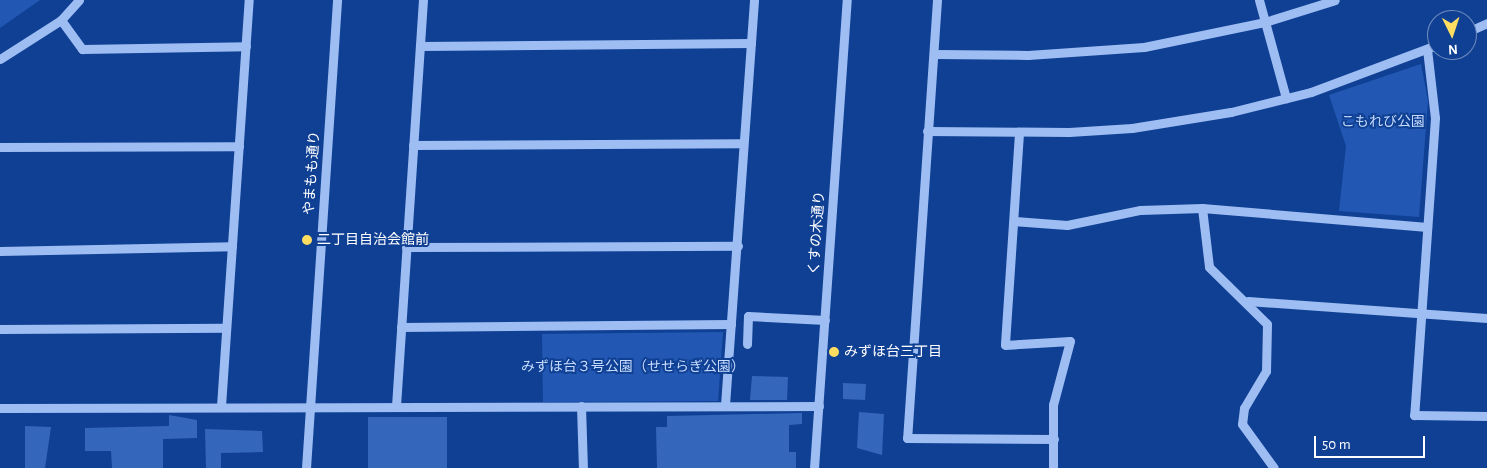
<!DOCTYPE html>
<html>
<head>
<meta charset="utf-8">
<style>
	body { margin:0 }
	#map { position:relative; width:1487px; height:468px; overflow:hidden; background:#104094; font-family:"Alegreya Sans","Noto Sans JP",sans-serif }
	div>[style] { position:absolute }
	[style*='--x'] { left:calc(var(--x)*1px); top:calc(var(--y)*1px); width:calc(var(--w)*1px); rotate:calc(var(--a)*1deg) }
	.green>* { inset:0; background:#2258b4 }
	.building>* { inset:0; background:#3466bc }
	.minor>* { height:9px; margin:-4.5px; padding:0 4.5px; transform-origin:4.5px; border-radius:4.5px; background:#9ebef3 }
	.dots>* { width:14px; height:14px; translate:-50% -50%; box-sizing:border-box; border:2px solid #104094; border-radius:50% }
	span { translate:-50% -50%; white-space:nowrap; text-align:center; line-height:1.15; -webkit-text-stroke:4px #104094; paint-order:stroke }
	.park-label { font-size:14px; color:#c6dbfe }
	.street-label { font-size:14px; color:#fff }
	.poi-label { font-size:14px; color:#fff }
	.left { translate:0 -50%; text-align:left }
	.north { position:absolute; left:1427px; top:10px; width:50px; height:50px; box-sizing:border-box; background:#104094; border:1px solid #708cbf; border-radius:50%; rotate:176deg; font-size:14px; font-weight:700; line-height:20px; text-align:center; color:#fff }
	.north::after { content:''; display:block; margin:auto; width:18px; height:22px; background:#ffdd60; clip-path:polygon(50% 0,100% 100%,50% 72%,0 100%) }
	.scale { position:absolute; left:1314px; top:436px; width:111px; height:22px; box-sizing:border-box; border:2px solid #fff; border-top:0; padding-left:6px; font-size:15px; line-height:18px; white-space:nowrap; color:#fff; -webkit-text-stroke:4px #104094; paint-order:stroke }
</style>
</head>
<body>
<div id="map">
	<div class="green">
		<i style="clip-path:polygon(0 0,40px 0,0 28px)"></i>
		<i style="clip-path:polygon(1421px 64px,1428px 101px,1419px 217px,1339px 211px,1346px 146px,1329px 95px)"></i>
		<i style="clip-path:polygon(723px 332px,718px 401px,543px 402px,542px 334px)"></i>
	</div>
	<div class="building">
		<i style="clip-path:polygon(752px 376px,788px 377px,787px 400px,750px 400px)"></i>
		<i style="clip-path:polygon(843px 383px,866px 384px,865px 400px,843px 399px)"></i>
		<i style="clip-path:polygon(859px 412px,884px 414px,882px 455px,857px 448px)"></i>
		<i style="clip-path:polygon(802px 413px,802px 424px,789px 425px,789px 452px,796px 452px,796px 468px,657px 468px,656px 427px,667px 427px,667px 416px)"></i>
		<i style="clip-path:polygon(169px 415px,197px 420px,197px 438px,163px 439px,163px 468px,112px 468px,111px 451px,85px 451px,85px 428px,169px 426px)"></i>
		<i style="clip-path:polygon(368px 417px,447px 417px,447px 468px,368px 468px)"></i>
		<i style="clip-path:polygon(25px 426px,51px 427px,45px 468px,25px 468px)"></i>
		<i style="clip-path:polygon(205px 429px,262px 431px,263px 452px,221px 453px,221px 468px,206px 468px)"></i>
	</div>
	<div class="minor">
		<i style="--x:937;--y:0;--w:439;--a:93.9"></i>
		<i style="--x:907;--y:438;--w:147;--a:0.4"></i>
		<i style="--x:1259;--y:0;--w:102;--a:74.6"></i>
		<i style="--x:61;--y:20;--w:36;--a:54"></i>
		<i style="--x:82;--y:49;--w:164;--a:-1"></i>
		<i style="--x:1467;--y:32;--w:22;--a:-24"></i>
		<i style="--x:420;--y:46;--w:331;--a:-0.5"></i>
		<i style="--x:1427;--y:49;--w:69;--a:83.4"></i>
		<i style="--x:1435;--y:118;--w:298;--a:94"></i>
		<i style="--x:1414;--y:415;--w:73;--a:0.8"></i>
		<i style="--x:934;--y:54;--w:94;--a:0.6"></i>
		<i style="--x:1028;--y:55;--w:116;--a:-3.9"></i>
		<i style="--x:1144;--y:47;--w:124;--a:-11.7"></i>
		<i style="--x:1265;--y:22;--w:73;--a:-17.4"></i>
		<i style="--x:0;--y:59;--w:72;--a:-32.6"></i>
		<i style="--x:61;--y:20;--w:27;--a:-48"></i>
		<i style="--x:927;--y:131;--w:142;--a:0.4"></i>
		<i style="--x:1069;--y:132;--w:63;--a:-3.6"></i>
		<i style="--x:1132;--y:128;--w:100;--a:-9.2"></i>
		<i style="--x:1231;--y:112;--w:82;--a:-14"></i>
		<i style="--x:1311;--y:92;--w:134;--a:-20.5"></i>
		<i style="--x:1019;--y:133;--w:212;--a:93.8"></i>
		<i style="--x:1005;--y:345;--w:65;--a:-3.5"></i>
		<i style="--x:1070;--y:341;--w:66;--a:104.9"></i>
		<i style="--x:1053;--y:405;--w:63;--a:90"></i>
		<i style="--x:413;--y:145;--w:330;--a:-0.3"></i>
		<i style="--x:0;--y:147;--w:239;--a:-0.2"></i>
		<i style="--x:1202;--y:208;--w:59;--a:83.2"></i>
		<i style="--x:1209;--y:267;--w:81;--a:44.5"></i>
		<i style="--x:1267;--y:324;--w:47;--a:91.2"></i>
		<i style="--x:1266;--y:371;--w:43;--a:120.7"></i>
		<i style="--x:1244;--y:408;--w:16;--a:97"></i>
		<i style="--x:1242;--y:424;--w:54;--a:54"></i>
		<i style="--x:1014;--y:221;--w:53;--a:4.3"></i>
		<i style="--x:1067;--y:225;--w:75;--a:-11.6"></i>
		<i style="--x:1140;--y:210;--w:62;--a:-1.8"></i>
		<i style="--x:1202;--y:208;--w:226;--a:4.8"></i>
		<i style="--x:406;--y:247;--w:332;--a:-0.2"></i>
		<i style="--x:0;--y:251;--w:232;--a:-1.2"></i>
		<i style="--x:1248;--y:301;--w:240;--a:4.1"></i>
		<i style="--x:401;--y:327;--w:330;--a:-0.5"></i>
		<i style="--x:0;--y:329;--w:226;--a:-0.3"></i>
		<i style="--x:747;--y:344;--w:28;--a:-88"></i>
		<i style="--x:748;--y:316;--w:77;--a:3"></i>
		<i style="--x:725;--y:405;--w:406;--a:-85.9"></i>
		<i style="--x:221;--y:406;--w:407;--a:-86.1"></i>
		<i style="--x:396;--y:406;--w:407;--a:-86.2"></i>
		<i style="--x:581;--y:406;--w:62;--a:88.2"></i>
		<i style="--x:0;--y:408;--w:819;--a:-0.14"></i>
		<i style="--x:306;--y:468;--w:469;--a:-86.2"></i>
		<i style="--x:814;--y:468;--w:469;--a:-86"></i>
	</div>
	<div class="dots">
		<i style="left:307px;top:240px;background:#ffdd60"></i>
		<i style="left:834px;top:352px;background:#ffdd60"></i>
	</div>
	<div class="park-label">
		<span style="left:1383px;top:122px">こもれび公園</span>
		<span style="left:633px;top:367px">みずほ台３号公園（せせらぎ公園）</span>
	</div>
	<div class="street-label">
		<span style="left:312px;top:173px;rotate:-86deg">やまもも通り</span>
		<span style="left:817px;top:233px;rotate:-86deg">くすの木通り</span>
	</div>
	<div class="poi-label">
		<span class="left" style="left:317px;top:240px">二丁目自治会館前</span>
		<span class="left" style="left:844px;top:352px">みずほ台三丁目</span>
	</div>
	<div class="north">N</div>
	<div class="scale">50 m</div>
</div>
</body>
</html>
